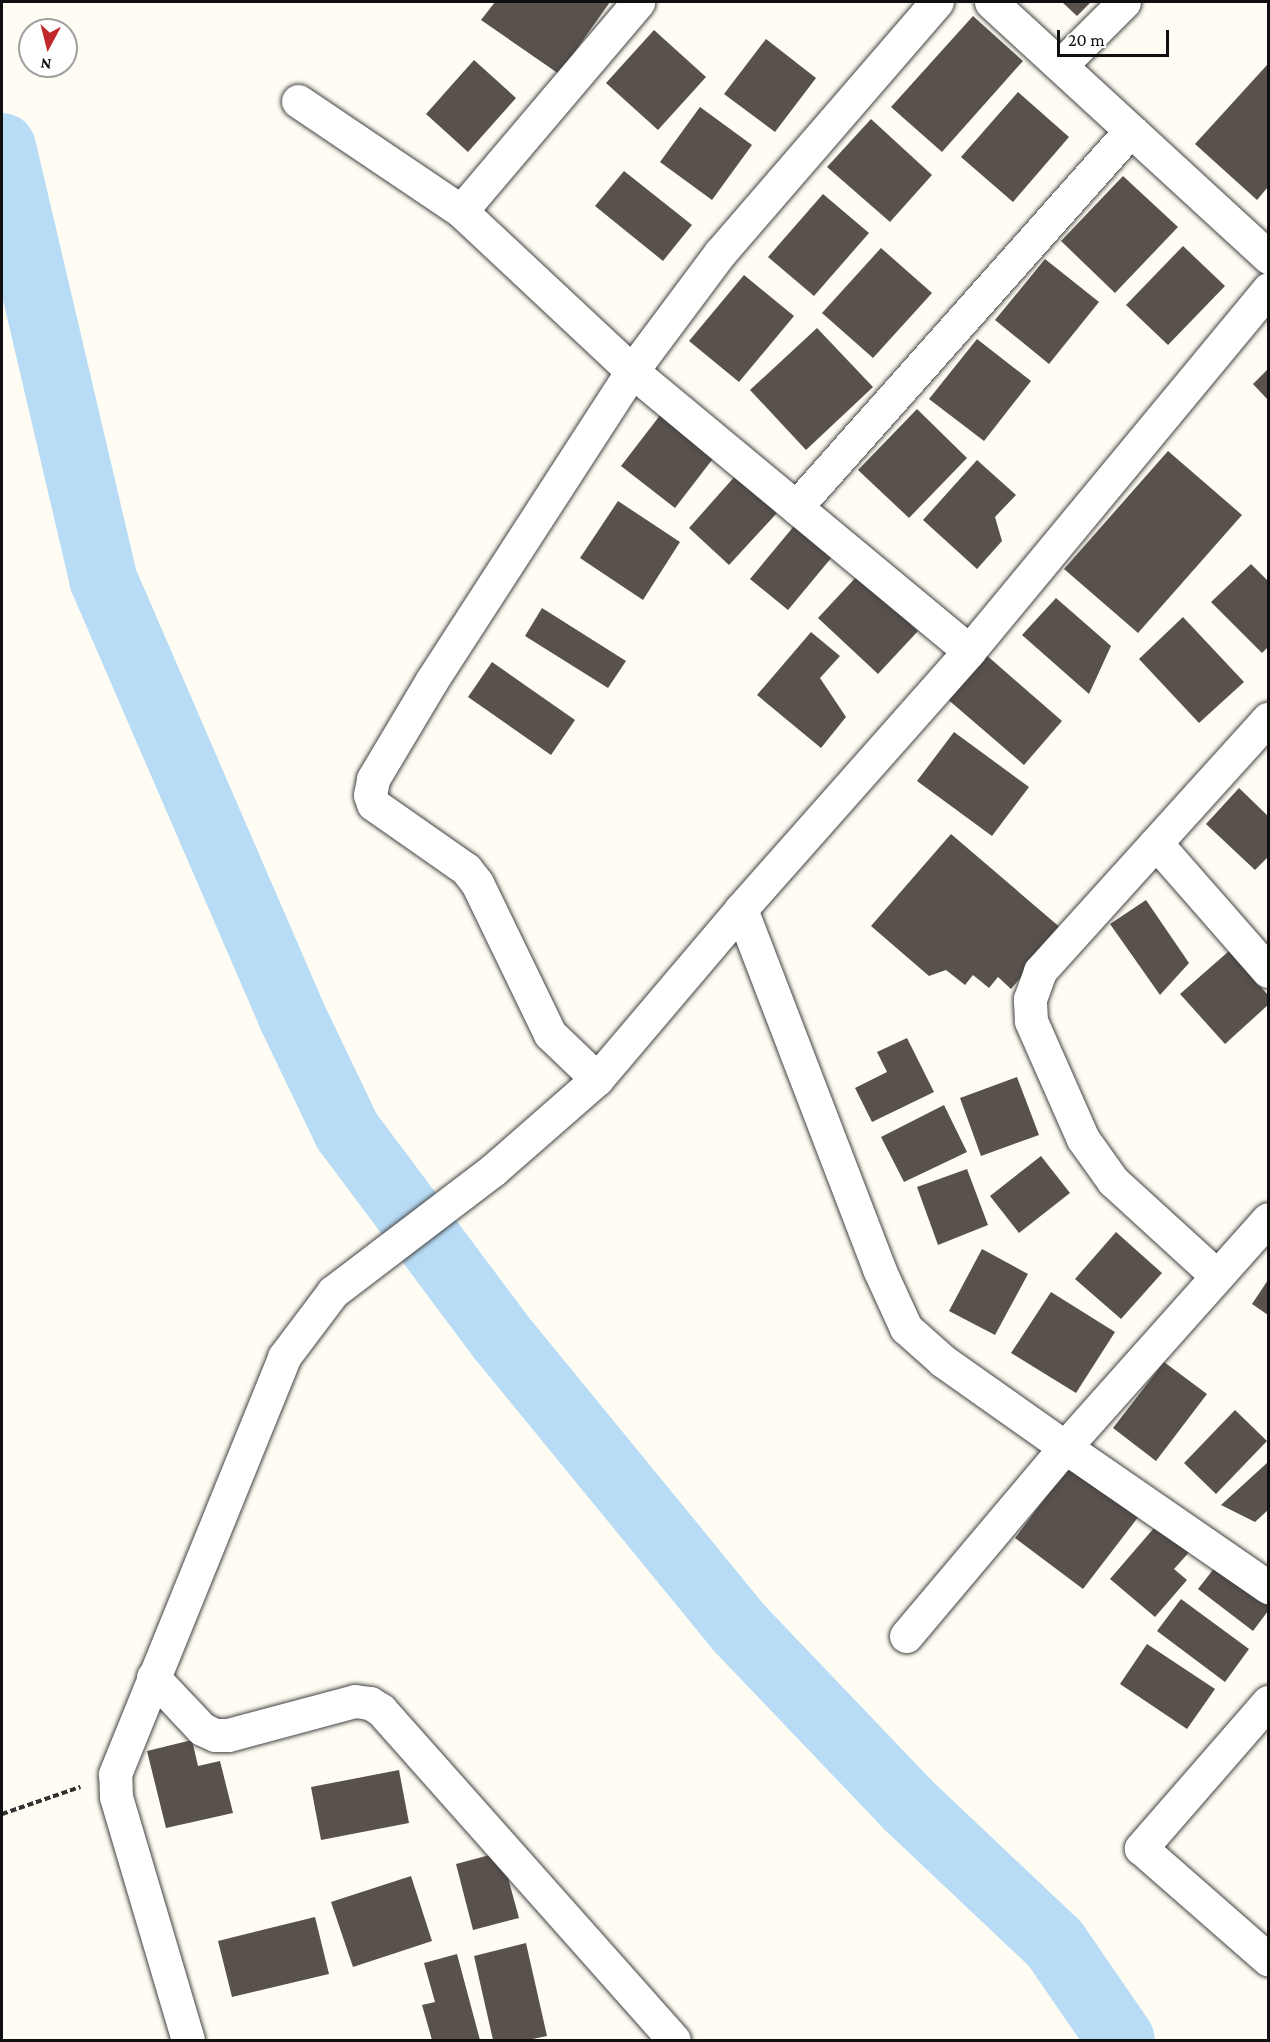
<!DOCTYPE html>
<html>
<head>
<meta charset="utf-8">
<style>
	body { margin:0 }
	#map { position:relative; width:1270px; height:2042px; overflow:hidden; background:#fffdf3; font-family:"Crimson Pro",serif }
	div>[style] { position:absolute }
	[style*='--x'] { left:calc(var(--x)*1px); top:calc(var(--y)*1px); width:calc(var(--w)*1px); rotate:calc(var(--a)*1deg) }
	.river>* { height:68px; margin:-34px; padding:0 34px; transform-origin:34px; border-radius:34px; background:#b8dcf6 }
	.building>* { inset:0; background:#59514c }
	.path>* { height:4px; margin-top:-2px; transform-origin:0; background:repeating-linear-gradient(90deg,#323232 0 6px,transparent 0 9px) }
	.roads { filter:drop-shadow(0 0 2px #434343) drop-shadow(0 0 2px #434343) }
	.minor>* { height:33px; margin:-16.5px; padding:0 16.5px; transform-origin:16.5px; border-radius:16.5px; background:#fff }
	span { translate:-50% -50%; white-space:nowrap; text-align:center; line-height:1.15; -webkit-text-stroke:6px #fff; paint-order:stroke }
	.frame { position:absolute; inset:0; border:3px solid #101010; pointer-events:none }
	.north { position:absolute; left:18px; top:18px; width:60px; height:60px; box-sizing:border-box; background:#fff; border:2px solid #9f9f9f; border-radius:50%; rotate:187deg; font-size:16px; font-weight:700; line-height:24px; text-align:center; color:#101010 }
	.north::after { content:''; display:block; margin:auto; width:21px; height:27px; background:#c02829; clip-path:polygon(50% 0,100% 100%,50% 72%,0 100%) }
	.scale { position:absolute; left:1057px; top:30px; width:112px; height:27px; box-sizing:border-box; border:3px solid #101010; border-top:0; padding-left:8px; font-size:18px; line-height:21px; white-space:nowrap; color:#101010; -webkit-text-stroke:4px #fff; paint-order:stroke }
</style>
</head>
<body>
<div id="map">
	<div class="river">
		<i style="--x:2;--y:147;--w:444;--a:76.8"></i>
		<i style="--x:103;--y:579;--w:474;--a:66.6"></i>
		<i style="--x:291;--y:1014;--w:130;--a:64.4"></i>
		<i style="--x:347;--y:1131;--w:257;--a:53.2"></i>
		<i style="--x:501;--y:1337;--w:377;--a:50.7"></i>
		<i style="--x:740;--y:1629;--w:242;--a:46.3"></i>
		<i style="--x:907;--y:1804;--w:204;--a:43.4"></i>
		<i style="--x:1055;--y:1944;--w:116;--a:55.5"></i>
	</div>
	<div class="building">
		<i style="clip-path:polygon(495px 2px,610px 2px,559px 74px,481px 20px)"></i>
		<i style="clip-path:polygon(1062px 2px,1091px 2px,1077px 16px)"></i>
		<i style="clip-path:polygon(973px 16px,1023px 61px,942px 152px,891px 107px)"></i>
		<i style="clip-path:polygon(654px 30px,706px 77px,658px 130px,606px 83px)"></i>
		<i style="clip-path:polygon(766px 39px,816px 78px,775px 132px,724px 94px)"></i>
		<i style="clip-path:polygon(474px 60px,516px 98px,468px 152px,426px 114px)"></i>
		<i style="clip-path:polygon(1267px 65px,1268px 187px,1257px 200px,1195px 144px)"></i>
		<i style="clip-path:polygon(1018px 92px,1069px 137px,1013px 202px,961px 157px)"></i>
		<i style="clip-path:polygon(700px 107px,752px 145px,712px 200px,660px 162px)"></i>
		<i style="clip-path:polygon(871px 119px,932px 175px,890px 222px,827px 167px)"></i>
		<i style="clip-path:polygon(624px 171px,692px 225px,663px 261px,595px 206px)"></i>
		<i style="clip-path:polygon(1123px 176px,1178px 227px,1115px 293px,1061px 241px)"></i>
		<i style="clip-path:polygon(823px 194px,869px 233px,814px 296px,768px 257px)"></i>
		<i style="clip-path:polygon(1183px 246px,1225px 286px,1168px 345px,1126px 305px)"></i>
		<i style="clip-path:polygon(881px 248px,932px 293px,873px 358px,822px 313px)"></i>
		<i style="clip-path:polygon(1045px 259px,1099px 302px,1049px 364px,995px 320px)"></i>
		<i style="clip-path:polygon(744px 275px,794px 316px,739px 382px,689px 341px)"></i>
		<i style="clip-path:polygon(817px 328px,873px 387px,806px 450px,750px 390px)"></i>
		<i style="clip-path:polygon(977px 339px,1031px 381px,984px 441px,929px 399px)"></i>
		<i style="clip-path:polygon(1268px 369px,1268px 400px,1253px 384px)"></i>
		<i style="clip-path:polygon(917px 409px,967px 458px,909px 518px,858px 470px)"></i>
		<i style="clip-path:polygon(661px 414px,715px 456px,675px 508px,621px 466px)"></i>
		<i style="clip-path:polygon(1168px 451px,1242px 515px,1138px 633px,1064px 569px)"></i>
		<i style="clip-path:polygon(977px 460px,1016px 495px,995px 517px,1002px 541px,977px 569px,923px 520px)"></i>
		<i style="clip-path:polygon(736px 475px,777px 513px,729px 565px,689px 528px)"></i>
		<i style="clip-path:polygon(618px 501px,680px 542px,643px 600px,580px 558px)"></i>
		<i style="clip-path:polygon(794px 526px,832px 557px,788px 610px,750px 579px)"></i>
		<i style="clip-path:polygon(1251px 564px,1268px 581px,1268px 647px,1262px 653px,1211px 602px)"></i>
		<i style="clip-path:polygon(858px 575px,918px 631px,878px 674px,818px 618px)"></i>
		<i style="clip-path:polygon(1056px 598px,1111px 646px,1089px 694px,1022px 635px)"></i>
		<i style="clip-path:polygon(542px 608px,626px 661px,608px 688px,525px 636px)"></i>
		<i style="clip-path:polygon(1183px 617px,1244px 682px,1199px 723px,1139px 659px)"></i>
		<i style="clip-path:polygon(811px 632px,840px 656px,820px 678px,846px 717px,821px 748px,757px 695px)"></i>
		<i style="clip-path:polygon(984px 653px,1062px 721px,1024px 765px,945px 697px)"></i>
		<i style="clip-path:polygon(492px 662px,575px 720px,551px 755px,468px 697px)"></i>
		<i style="clip-path:polygon(954px 732px,1029px 787px,992px 836px,917px 781px)"></i>
		<i style="clip-path:polygon(1239px 788px,1268px 816px,1268px 857px,1255px 870px,1206px 824px)"></i>
		<i style="clip-path:polygon(951px 834px,1062px 929px,1011px 989px,998px 977px,989px 988px,973px 975px,965px 985px,946px 970px,929px 976px,871px 926px)"></i>
		<i style="clip-path:polygon(1146px 900px,1189px 963px,1160px 995px,1110px 924px)"></i>
		<i style="clip-path:polygon(1229px 951px,1268px 995px,1268px 1005px,1225px 1044px,1180px 994px)"></i>
		<i style="clip-path:polygon(907px 1038px,934px 1092px,872px 1122px,855px 1088px,887px 1072px,877px 1052px)"></i>
		<i style="clip-path:polygon(1017px 1077px,1039px 1135px,981px 1156px,960px 1098px)"></i>
		<i style="clip-path:polygon(944px 1105px,967px 1152px,904px 1182px,881px 1137px)"></i>
		<i style="clip-path:polygon(1041px 1156px,1070px 1193px,1019px 1233px,990px 1196px)"></i>
		<i style="clip-path:polygon(967px 1169px,988px 1225px,938px 1245px,917px 1187px)"></i>
		<i style="clip-path:polygon(1116px 1232px,1162px 1273px,1121px 1319px,1075px 1279px)"></i>
		<i style="clip-path:polygon(982px 1249px,1028px 1274px,995px 1335px,949px 1311px)"></i>
		<i style="clip-path:polygon(1268px 1280px,1268px 1315px,1252px 1304px)"></i>
		<i style="clip-path:polygon(1051px 1292px,1115px 1332px,1076px 1393px,1011px 1353px)"></i>
		<i style="clip-path:polygon(1164px 1362px,1207px 1394px,1156px 1461px,1113px 1428px)"></i>
		<i style="clip-path:polygon(1235px 1410px,1267px 1441px,1216px 1494px,1184px 1463px)"></i>
		<i style="clip-path:polygon(1268px 1462px,1268px 1510px,1255px 1522px,1221px 1505px)"></i>
		<i style="clip-path:polygon(1070px 1465px,1139px 1516px,1083px 1589px,1015px 1538px)"></i>
		<i style="clip-path:polygon(1160px 1521px,1192px 1549px,1174px 1569px,1187px 1580px,1155px 1617px,1110px 1579px)"></i>
		<i style="clip-path:polygon(1219px 1562px,1268px 1598px,1268px 1611px,1253px 1631px,1198px 1589px)"></i>
		<i style="clip-path:polygon(1181px 1599px,1249px 1649px,1225px 1682px,1157px 1631px)"></i>
		<i style="clip-path:polygon(1147px 1644px,1215px 1689px,1187px 1729px,1120px 1684px)"></i>
		<i style="clip-path:polygon(192px 1740px,198px 1766px,220px 1761px,233px 1813px,166px 1828px,147px 1751px)"></i>
		<i style="clip-path:polygon(399px 1770px,409px 1823px,321px 1840px,311px 1787px)"></i>
		<i style="clip-path:polygon(501px 1852px,519px 1918px,473px 1930px,456px 1864px)"></i>
		<i style="clip-path:polygon(411px 1876px,432px 1941px,353px 1967px,331px 1902px)"></i>
		<i style="clip-path:polygon(315px 1917px,329px 1974px,232px 1997px,218px 1941px)"></i>
		<i style="clip-path:polygon(526px 1943px,547px 2036px,528px 2040px,493px 2040px,474px 1956px)"></i>
		<i style="clip-path:polygon(457px 1954px,480px 2040px,432px 2040px,422px 2005px,435px 2002px,424px 1963px)"></i>
	</div>
	<div class="path">
		<i style="--x:2;--y:1814;--w:83;--a:-19.1"></i>
	</div>
	<div class="roads">
		<div class="minor">
			<i style="--x:991;--y:2;--w:377;--a:42.6"></i>
			<i style="--x:1061;--y:65;--w:89;--a:-45"></i>
			<i style="--x:298;--y:101;--w:197;--a:34"></i>
			<i style="--x:461;--y:211;--w:234;--a:43.1"></i>
			<i style="--x:632;--y:371;--w:438;--a:39.7"></i>
			<i style="--x:461;--y:211;--w:274;--a:-49.7"></i>
			<i style="--x:796;--y:507;--w:504;--a:-48.38"></i>
			<i style="--x:1156;--y:843;--w:170;--a:48.8"></i>
			<i style="--x:741;--y:909;--w:386;--a:69"></i>
			<i style="--x:879;--y:1269;--w:65;--a:65.4"></i>
			<i style="--x:906;--y:1328;--w:50;--a:41.7"></i>
			<i style="--x:943;--y:1361;--w:149;--a:35.2"></i>
			<i style="--x:1065;--y:1447;--w:247;--a:34.6"></i>
			<i style="--x:597;--y:1079;--w:65;--a:-136.2"></i>
			<i style="--x:550;--y:1034;--w:168;--a:-115.8"></i>
			<i style="--x:477;--y:883;--w:18;--a:-128"></i>
			<i style="--x:466;--y:869;--w:113;--a:-145"></i>
			<i style="--x:373;--y:804;--w:9;--a:-108"></i>
			<i style="--x:370;--y:795;--w:16;--a:-79"></i>
			<i style="--x:373;--y:779;--w:115;--a:-59.2"></i>
			<i style="--x:432;--y:680;--w:368;--a:-57.1"></i>
			<i style="--x:632;--y:371;--w:147;--a:-53.3"></i>
			<i style="--x:720;--y:253;--w:332;--a:-49.2"></i>
			<i style="--x:1217;--y:1276;--w:141;--a:-137.6"></i>
			<i style="--x:1113;--y:1181;--w:52;--a:-125.5"></i>
			<i style="--x:1083;--y:1139;--w:129;--a:-113.8"></i>
			<i style="--x:1031;--y:1021;--w:22;--a:-93"></i>
			<i style="--x:1030;--y:999;--w:30;--a:-70"></i>
			<i style="--x:1040;--y:971;--w:340;--a:-47.9"></i>
			<i style="--x:906;--y:1636;--w:247;--a:-49.9"></i>
			<i style="--x:1065;--y:1447;--w:305;--a:-48.3"></i>
			<i style="--x:153;--y:1677;--w:71;--a:46.7"></i>
			<i style="--x:202;--y:1729;--w:14;--a:25"></i>
			<i style="--x:215;--y:1735;--w:13;--a:0"></i>
			<i style="--x:228;--y:1735;--w:131;--a:-15"></i>
			<i style="--x:355;--y:1701;--w:15;--a:8"></i>
			<i style="--x:370;--y:1703;--w:13;--a:32"></i>
			<i style="--x:381;--y:1710;--w:441;--a:48.4"></i>
			<i style="--x:1268;--y:1702;--w:194;--a:131"></i>
			<i style="--x:1141;--y:1848;--w:169;--a:41.2"></i>
			<i style="--x:188;--y:2040;--w:253;--a:-106.5"></i>
			<i style="--x:116;--y:1797;--w:23;--a:-92"></i>
			<i style="--x:115;--y:1774;--w:450;--a:-67.9"></i>
			<i style="--x:284;--y:1357;--w:81;--a:-53"></i>
			<i style="--x:333;--y:1292;--w:201;--a:-37.3"></i>
			<i style="--x:493;--y:1170;--w:138;--a:-41.2"></i>
			<i style="--x:597;--y:1079;--w:223;--a:-49.7"></i>
			<i style="--x:741;--y:909;--w:344;--a:-48.5"></i>
			<i style="--x:969;--y:651;--w:470;--a:-50.4"></i>
		</div>
	</div>
	<div class="frame"></div>
	<div class="north">N</div>
	<div class="scale">20 m</div>
</div>
</body>
</html>
